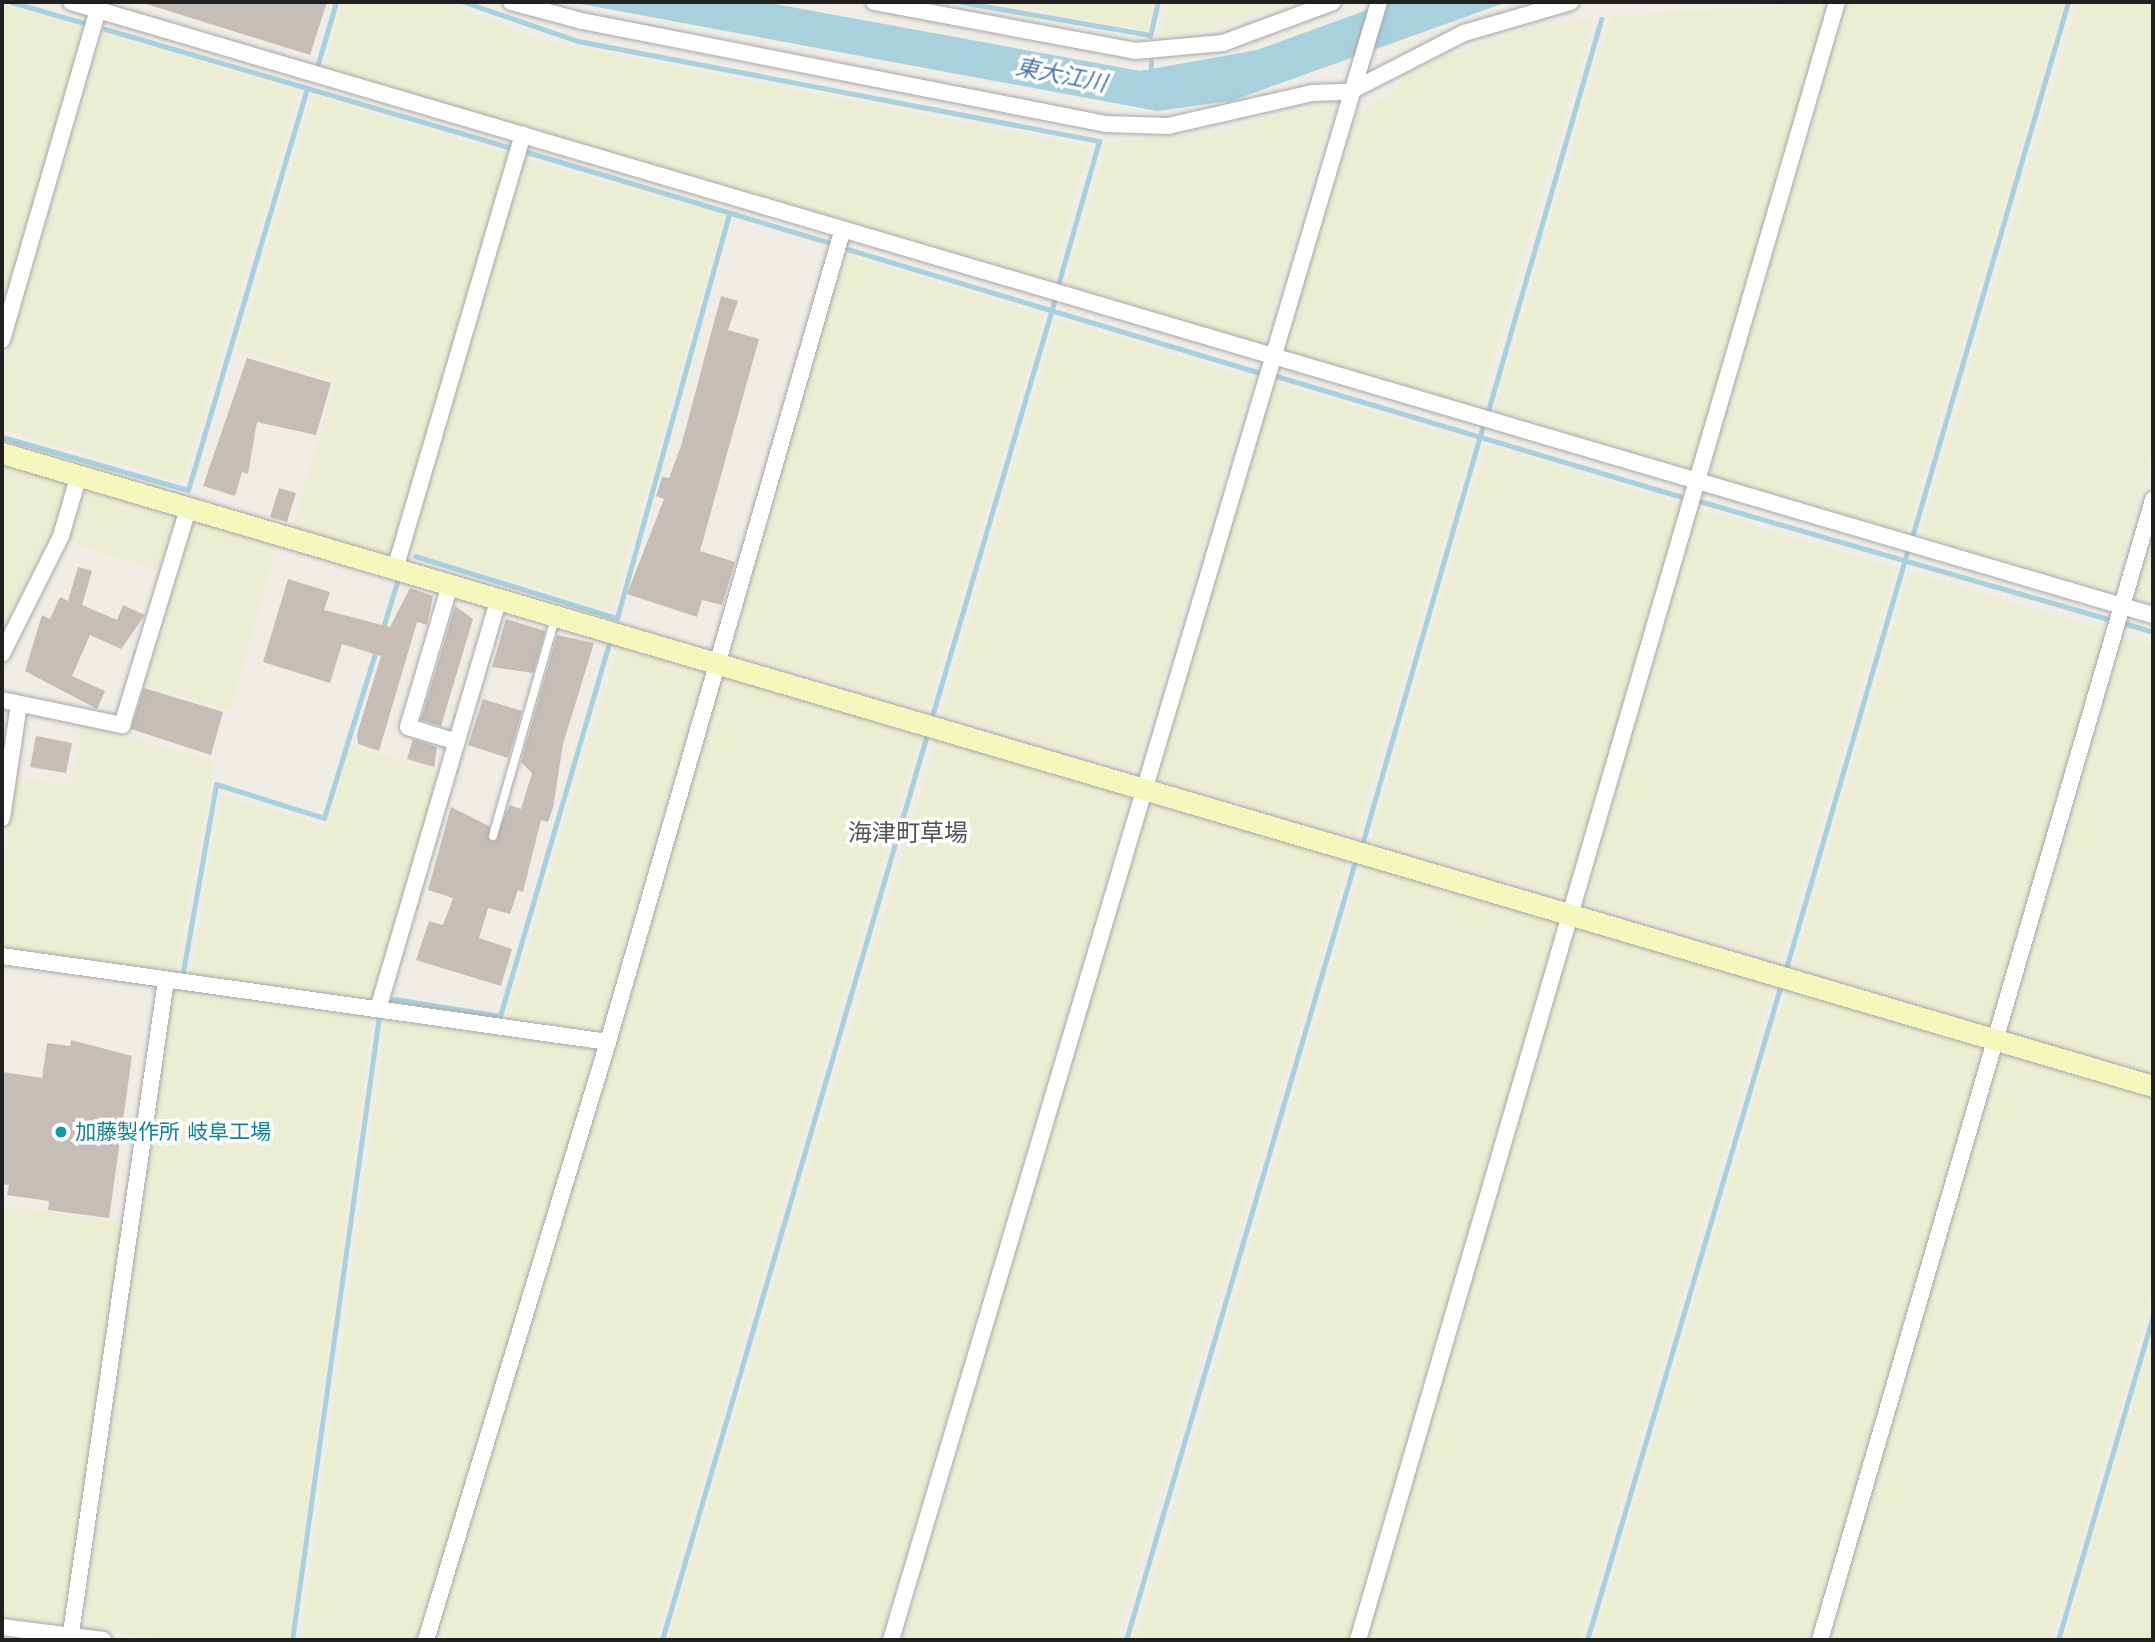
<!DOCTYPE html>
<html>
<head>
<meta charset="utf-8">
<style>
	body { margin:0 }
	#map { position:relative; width:2155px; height:1642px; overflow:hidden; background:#f0ede7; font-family:"Work Sans","Noto Sans JP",sans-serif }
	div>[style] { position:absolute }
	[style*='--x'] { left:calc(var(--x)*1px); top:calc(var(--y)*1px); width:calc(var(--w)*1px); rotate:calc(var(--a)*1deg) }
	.farmland>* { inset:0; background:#eceed3 }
	.water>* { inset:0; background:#a9d0dd }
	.stream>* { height:5px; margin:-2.5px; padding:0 2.5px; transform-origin:2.5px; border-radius:2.5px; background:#a9d0dd }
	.building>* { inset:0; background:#c5bdb6 }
	.roads { filter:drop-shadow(0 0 2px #a7a7a7) drop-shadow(0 0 2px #a7a7a7) }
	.lane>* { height:8px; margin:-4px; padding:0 4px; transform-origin:4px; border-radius:4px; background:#fff }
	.street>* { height:16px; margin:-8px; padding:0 8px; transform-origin:8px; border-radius:8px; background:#fff }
	.secondary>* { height:21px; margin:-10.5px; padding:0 10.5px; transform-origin:10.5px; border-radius:10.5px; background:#f4f8bd }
	.dots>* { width:19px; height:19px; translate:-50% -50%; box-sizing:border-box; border:4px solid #fff; border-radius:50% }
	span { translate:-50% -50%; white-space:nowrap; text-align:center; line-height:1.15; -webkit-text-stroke:7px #fff; paint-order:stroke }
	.culture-label { font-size:21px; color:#0d838f }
	.left { translate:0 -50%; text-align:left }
	.water-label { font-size:23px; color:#4b77a6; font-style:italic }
	.quarter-label { font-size:24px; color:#535353 }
	.frame { position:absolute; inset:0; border:4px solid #202020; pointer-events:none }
</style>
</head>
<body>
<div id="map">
	<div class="farmland">
		<i style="clip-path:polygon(343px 2px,446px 2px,539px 40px,1089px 147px,1051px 280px,325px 68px)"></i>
		<i style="clip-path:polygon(986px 2px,1153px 2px,1147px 31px)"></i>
		<i style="clip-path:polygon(1169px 2px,1292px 2px,1209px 30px,1161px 36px)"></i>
		<i style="clip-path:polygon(2064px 2px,1906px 532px,1708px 474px,1848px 3px)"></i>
		<i style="clip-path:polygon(2078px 2px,2153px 2px,2153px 451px,2111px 591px,1921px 536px)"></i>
		<i style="clip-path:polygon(1831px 3px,1693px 469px,1495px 410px,1611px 16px)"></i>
		<i style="clip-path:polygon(2px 4px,87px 29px,2px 317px)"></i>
		<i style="clip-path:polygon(1594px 17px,1479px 406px,1282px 349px,1357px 114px,1394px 90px,1409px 69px,1514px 32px)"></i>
		<i style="clip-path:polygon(103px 33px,299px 91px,183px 482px,2px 430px,2px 372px)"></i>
		<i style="clip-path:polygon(314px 95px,513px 156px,396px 548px,385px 556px,292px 528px,336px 380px,237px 350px)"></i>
		<i style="clip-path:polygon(1335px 100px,1263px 344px,1066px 285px,1107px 142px,1215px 133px)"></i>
		<i style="clip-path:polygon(524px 159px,725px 215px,611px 611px,407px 550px)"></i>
		<i style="clip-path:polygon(842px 253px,1044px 315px,927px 710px,731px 652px)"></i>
		<i style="clip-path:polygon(1058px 319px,1253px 379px,1135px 771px,942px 714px)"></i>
		<i style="clip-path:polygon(1271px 381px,1473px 442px,1355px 837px,1155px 778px)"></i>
		<i style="clip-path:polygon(1486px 445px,1684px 505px,1567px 898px,1370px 841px)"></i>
		<i style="clip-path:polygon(2px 463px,70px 484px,57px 535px,16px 620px,2px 617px)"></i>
		<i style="clip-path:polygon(84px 490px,177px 517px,160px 571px,70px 542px)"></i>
		<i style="clip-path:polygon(1698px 509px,1895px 568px,1780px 960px,1583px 903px)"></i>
		<i style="clip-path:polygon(198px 520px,277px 545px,230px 711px,141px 683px,187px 526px)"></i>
		<i style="clip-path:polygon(2153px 528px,2153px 606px,2132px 599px)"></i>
		<i style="clip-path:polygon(1910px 572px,2107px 631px,1991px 1026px,1794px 965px)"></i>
		<i style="clip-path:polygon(2124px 636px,2153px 645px,2153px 1073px,2008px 1032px)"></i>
		<i style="clip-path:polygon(618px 647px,704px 671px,600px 1029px,507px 1019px)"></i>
		<i style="clip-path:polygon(726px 678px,920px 734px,655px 1640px,436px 1640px,718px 684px)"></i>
		<i style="clip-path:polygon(84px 725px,215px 761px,174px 977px,2px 949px,2px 878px,16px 776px,70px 787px)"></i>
		<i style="clip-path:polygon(937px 738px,1131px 794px,880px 1640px,668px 1640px)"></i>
		<i style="clip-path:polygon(350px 745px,440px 772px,376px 993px,360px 1002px,190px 978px,222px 796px,328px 826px)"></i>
		<i style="clip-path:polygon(1146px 798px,1348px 860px,1117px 1640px,903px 1640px)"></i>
		<i style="clip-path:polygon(1363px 864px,1558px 924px,1347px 1640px,1136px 1640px)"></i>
		<i style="clip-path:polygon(1572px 928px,1773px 985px,1580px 1640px,1367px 1640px)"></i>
		<i style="clip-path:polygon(173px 988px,373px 1015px,289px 1640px,172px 1640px,90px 1629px,84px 1620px)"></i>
		<i style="clip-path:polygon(1787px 990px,1984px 1050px,1810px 1640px,1594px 1640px)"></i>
		<i style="clip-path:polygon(387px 1017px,590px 1045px,595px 1054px,423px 1640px,301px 1640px)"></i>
		<i style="clip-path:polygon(1999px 1054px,2153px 1099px,2153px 1291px,2052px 1640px,1826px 1640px)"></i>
		<i style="clip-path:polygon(2px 1206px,123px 1222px,66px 1625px,2px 1616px)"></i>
		<i style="clip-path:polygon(2153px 1334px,2153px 1640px,2064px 1640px)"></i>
	</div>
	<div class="water">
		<i style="clip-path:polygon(570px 2px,764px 2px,1140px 71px,1257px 50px,1389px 2px,1507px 2px,1231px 101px,1157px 111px)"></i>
	</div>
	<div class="stream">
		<i style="--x:11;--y:2;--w:79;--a:16.1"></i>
		<i style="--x:464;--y:2;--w:120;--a:18.9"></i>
		<i style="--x:578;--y:41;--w:531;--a:10.87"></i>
		<i style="--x:1099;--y:141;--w:150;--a:105.9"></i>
		<i style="--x:961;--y:2;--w:192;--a:9.9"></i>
		<i style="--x:105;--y:29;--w:425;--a:16.3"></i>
		<i style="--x:1150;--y:36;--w:35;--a:-77"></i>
		<i style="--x:1151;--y:61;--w:14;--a:90"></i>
		<i style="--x:317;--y:67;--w:68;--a:-73.7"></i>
		<i style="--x:527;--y:152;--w:320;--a:16.7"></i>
		<i style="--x:847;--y:249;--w:428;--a:16.7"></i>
		<i style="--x:1276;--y:376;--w:427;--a:16.6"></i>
		<i style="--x:1488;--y:411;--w:408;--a:-73.9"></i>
		<i style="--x:2;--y:437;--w:193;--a:15.9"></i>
		<i style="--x:188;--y:490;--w:419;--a:-73.5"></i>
		<i style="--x:1699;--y:501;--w:430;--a:16.1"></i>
		<i style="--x:1912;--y:537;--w:557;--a:-73.74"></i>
		<i style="--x:415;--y:556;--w:211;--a:17.1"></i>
		<i style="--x:617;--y:618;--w:420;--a:-74.5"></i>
		<i style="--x:2127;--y:624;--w:27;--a:17"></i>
		<i style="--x:382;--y:631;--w:51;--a:-73"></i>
		<i style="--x:933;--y:713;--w:429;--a:-73.6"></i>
		<i style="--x:1363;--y:841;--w:430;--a:-73.9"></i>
		<i style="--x:1787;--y:965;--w:429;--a:-73.8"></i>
		<i style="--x:183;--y:972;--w:191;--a:-80"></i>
		<i style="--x:216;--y:784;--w:113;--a:17.5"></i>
		<i style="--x:324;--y:818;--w:179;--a:-72.8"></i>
		<i style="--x:389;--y:1004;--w:7;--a:-45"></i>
		<i style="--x:394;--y:999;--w:107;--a:9.1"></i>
		<i style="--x:500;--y:1016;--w:389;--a:-73.7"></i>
		<i style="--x:292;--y:1640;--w:630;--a:-82.06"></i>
		<i style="--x:662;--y:1640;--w:940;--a:-73.69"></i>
		<i style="--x:1126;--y:1640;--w:808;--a:-73.61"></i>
		<i style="--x:1587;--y:1640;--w:680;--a:-73.51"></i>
		<i style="--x:2058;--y:1640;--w:338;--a:-73.7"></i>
	</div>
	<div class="building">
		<i style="clip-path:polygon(140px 2px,327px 2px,310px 55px)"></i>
		<i style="clip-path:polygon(721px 296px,738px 301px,728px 330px,759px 339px,700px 551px,735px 562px,722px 605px,702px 600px,697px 617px,627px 594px,664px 499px,656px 496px,662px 477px,669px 478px,681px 446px)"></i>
		<i style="clip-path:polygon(247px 358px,331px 383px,316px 435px,257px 422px,248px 474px,242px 472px,235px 496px,203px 486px)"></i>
		<i style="clip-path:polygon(279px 488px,296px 493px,287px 522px,270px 517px)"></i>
		<i style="clip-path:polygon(78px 567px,92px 571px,82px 605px,117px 620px,123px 605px,145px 615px,121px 649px,90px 635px,72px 676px,105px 691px,97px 709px,25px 671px,42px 615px,50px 619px,60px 597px,68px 601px)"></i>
		<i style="clip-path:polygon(288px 579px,330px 592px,324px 610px,390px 627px,410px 588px,433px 596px,427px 625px,417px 622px,379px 751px,358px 744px,357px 734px,381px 656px,342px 644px,330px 683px,263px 662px)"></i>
		<i style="clip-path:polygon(455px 606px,473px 619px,441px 726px,421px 720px)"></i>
		<i style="clip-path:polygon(506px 619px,545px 631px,533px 673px,492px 667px)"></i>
		<i style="clip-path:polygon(557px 635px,594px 643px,563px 744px,553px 808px,548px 822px,541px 820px,523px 892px,518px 890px,510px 914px,488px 908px,479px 938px,512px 949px,501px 986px,416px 960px,429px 921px,443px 925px,453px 898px,428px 890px,451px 807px,489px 826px,492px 842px,510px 805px,521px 809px,532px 773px,521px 762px)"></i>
		<i style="clip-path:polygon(144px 688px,223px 712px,211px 755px,131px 729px)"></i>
		<i style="clip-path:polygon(483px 699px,522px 711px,508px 758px,468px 745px)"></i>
		<i style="clip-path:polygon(36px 736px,72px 743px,66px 773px,30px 767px)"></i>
		<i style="clip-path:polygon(413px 739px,437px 747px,434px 767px,407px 759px)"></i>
		<i style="clip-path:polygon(71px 1040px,132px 1056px,109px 1218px,48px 1210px,49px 1201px,7px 1195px,9px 1185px,2px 1184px,3px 1072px,42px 1078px,47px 1043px,70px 1046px)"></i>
	</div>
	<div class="roads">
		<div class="lane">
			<i style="--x:493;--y:836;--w:227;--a:-74.1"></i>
		</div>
		<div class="street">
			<i style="--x:71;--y:2;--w:2170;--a:16.41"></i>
			<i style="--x:511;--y:2;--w:73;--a:15"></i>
			<i style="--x:582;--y:21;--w:534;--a:11.12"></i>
			<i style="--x:1106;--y:124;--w:62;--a:1.8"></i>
			<i style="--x:1168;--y:126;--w:148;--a:-12.9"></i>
			<i style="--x:1312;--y:93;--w:37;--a:-2"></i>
			<i style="--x:1349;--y:92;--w:129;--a:-27.2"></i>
			<i style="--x:1464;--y:33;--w:111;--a:-16.2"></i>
			<i style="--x:874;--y:2;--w:266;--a:10.6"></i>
			<i style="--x:1135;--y:51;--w:88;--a:-5.2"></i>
			<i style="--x:1223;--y:43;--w:117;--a:-20.4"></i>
			<i style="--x:2;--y:340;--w:352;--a:-73.8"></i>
			<i style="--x:395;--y:569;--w:453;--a:-73.6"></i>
			<i style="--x:450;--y:585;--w:148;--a:106.5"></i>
			<i style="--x:408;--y:727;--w:51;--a:17"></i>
			<i style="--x:2;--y:654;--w:132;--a:-63.4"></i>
			<i style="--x:61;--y:536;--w:64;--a:-73.6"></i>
			<i style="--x:2;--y:700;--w:123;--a:11.8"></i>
			<i style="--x:122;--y:725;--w:229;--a:-73"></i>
			<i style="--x:2;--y:818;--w:115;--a:-81.5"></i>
			<i style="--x:2;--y:956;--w:612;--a:8.08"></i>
			<i style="--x:378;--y:1009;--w:427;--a:-73.6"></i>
			<i style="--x:2;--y:1627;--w:102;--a:7.3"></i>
			<i style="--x:70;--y:1640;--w:667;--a:-81.72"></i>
			<i style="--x:426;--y:1640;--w:625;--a:-73.07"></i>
			<i style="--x:608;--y:1042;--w:843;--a:-73.89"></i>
			<i style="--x:891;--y:1640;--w:1709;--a:-73.41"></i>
			<i style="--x:1358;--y:1640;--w:1707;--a:-73.7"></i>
			<i style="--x:1820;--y:1640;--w:1188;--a:-73.72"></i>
		</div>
		<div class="secondary">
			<i style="--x:2;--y:453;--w:2242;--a:16.4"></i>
		</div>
	</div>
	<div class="dots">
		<i style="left:61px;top:1132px;background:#0f9aa8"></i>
	</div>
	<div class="culture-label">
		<span class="left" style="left:75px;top:1132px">加藤製作所 岐阜工場</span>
	</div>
	<div class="water-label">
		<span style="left:1061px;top:76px;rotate:11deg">東大江川</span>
	</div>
	<div class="quarter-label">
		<span style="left:908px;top:834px">海津町草場</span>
	</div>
	<div class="frame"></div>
</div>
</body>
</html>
